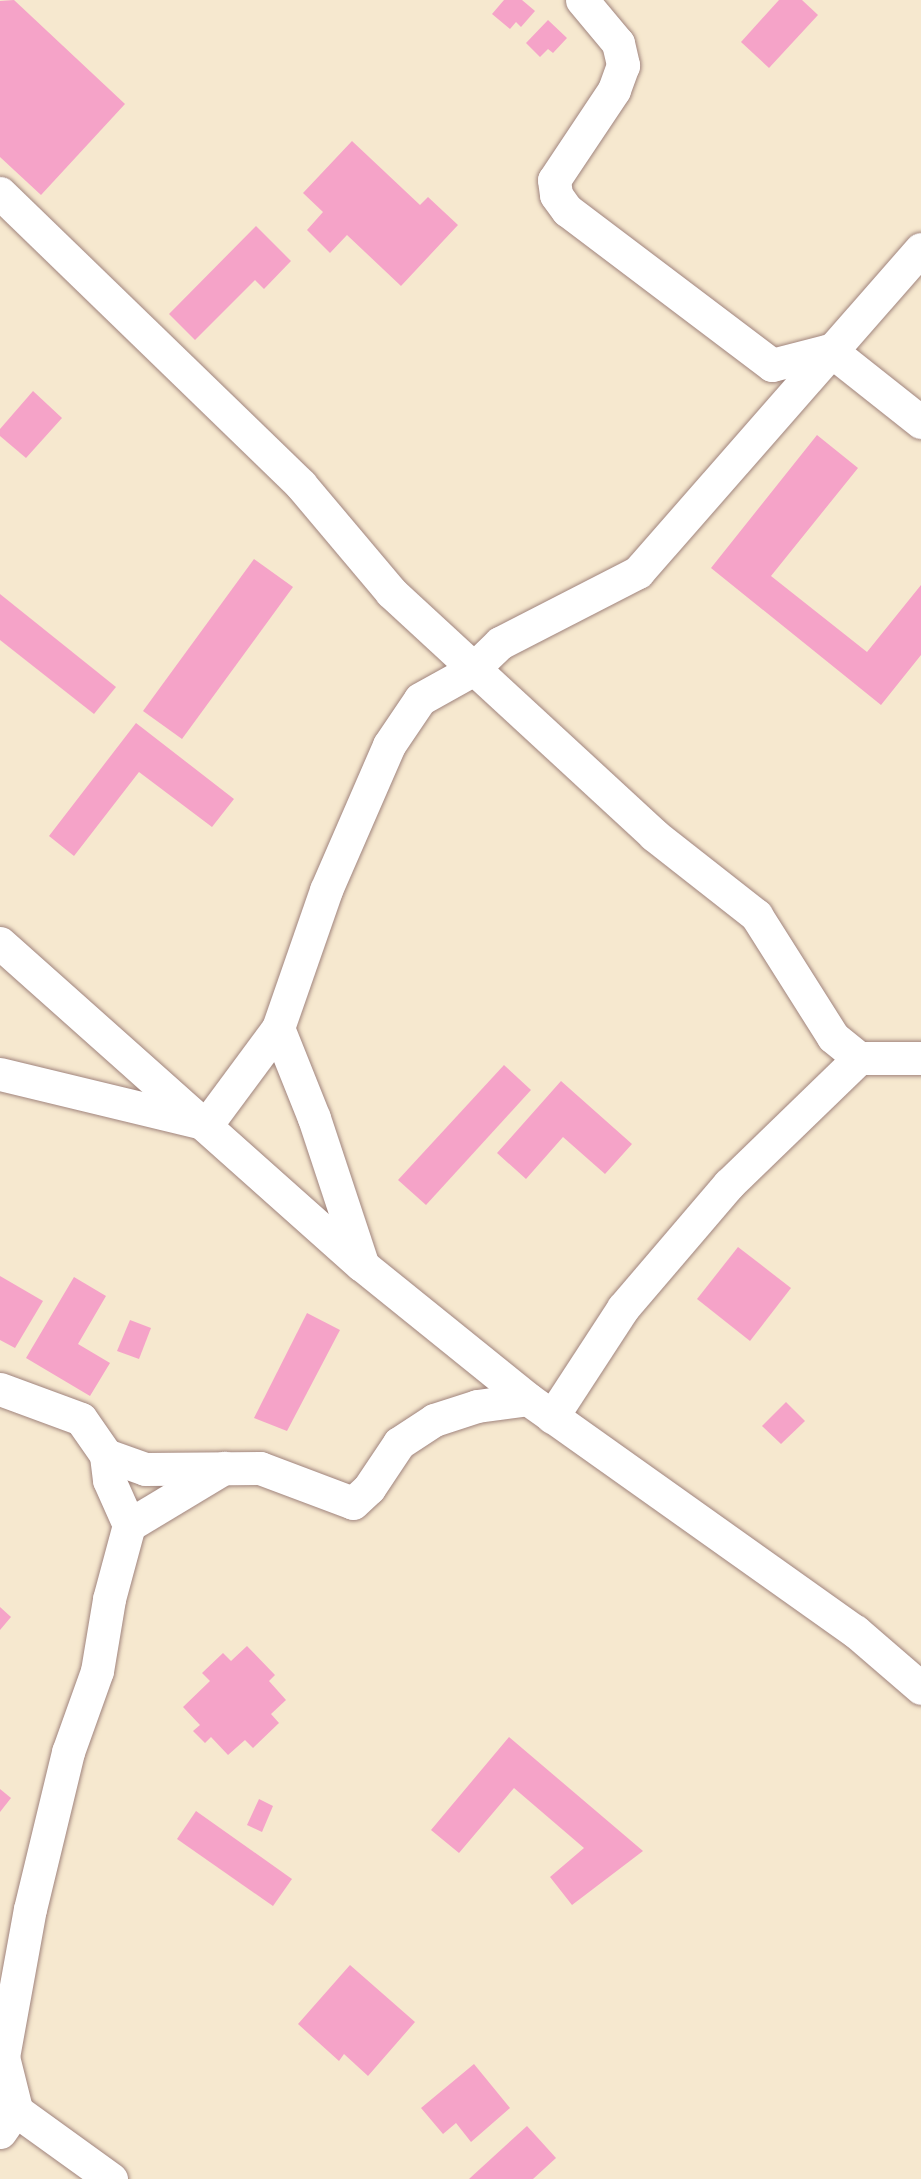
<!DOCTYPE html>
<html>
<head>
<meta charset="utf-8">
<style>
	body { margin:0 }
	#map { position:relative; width:921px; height:2179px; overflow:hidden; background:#f6e8cf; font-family:"Indie Flower",sans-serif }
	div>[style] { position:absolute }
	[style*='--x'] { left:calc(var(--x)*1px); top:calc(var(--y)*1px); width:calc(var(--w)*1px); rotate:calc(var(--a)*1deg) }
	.building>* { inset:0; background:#f5a3c8 }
	.roads { filter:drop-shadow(0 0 2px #a0847d) drop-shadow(0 0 2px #a0847d) }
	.street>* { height:33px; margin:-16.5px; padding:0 16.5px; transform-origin:16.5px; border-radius:16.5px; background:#fff }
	span { translate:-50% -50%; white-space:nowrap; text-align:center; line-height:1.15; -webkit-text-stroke:4.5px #fcf5e5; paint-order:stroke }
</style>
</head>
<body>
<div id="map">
	<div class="building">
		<i style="clip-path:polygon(14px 0,125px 104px,41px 195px,0 157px,0 1px)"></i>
		<i style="clip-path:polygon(504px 0,522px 0,535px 11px,521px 27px,516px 22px,510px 29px,492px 14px)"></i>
		<i style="clip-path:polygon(779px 0,802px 0,818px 15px,769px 68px,741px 42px)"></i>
		<i style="clip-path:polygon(548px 20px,567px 38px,553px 53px,548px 49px,540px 57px,526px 43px)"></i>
		<i style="clip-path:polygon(352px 141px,420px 205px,428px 197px,458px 225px,401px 286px,347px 235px,330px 253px,307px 230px,323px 212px,303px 193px)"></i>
		<i style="clip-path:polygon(256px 226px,291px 261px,264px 289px,255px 280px,195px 340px,169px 314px)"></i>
		<i style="clip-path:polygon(33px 391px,62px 418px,26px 458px,0 436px,0 429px)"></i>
		<i style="clip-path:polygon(817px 435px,858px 468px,771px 576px,867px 652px,921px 585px,921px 655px,881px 705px,711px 568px)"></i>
		<i style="clip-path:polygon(254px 559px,293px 587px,182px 739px,143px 711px)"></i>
		<i style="clip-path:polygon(0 594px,116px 687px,94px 714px,0 640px)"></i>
		<i style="clip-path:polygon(136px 723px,234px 799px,212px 827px,139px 772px,74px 856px,49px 836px)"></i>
		<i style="clip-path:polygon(504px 1065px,531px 1090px,426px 1205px,398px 1180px)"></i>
		<i style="clip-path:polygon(561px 1081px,632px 1144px,605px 1174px,563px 1137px,526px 1179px,497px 1153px)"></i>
		<i style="clip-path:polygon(738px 1247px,791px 1288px,750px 1341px,697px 1299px)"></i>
		<i style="clip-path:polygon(0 1276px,43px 1301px,15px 1348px,0 1340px)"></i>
		<i style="clip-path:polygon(74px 1277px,106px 1296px,78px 1344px,110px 1363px,90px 1396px,26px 1358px)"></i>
		<i style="clip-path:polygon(307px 1313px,340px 1330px,287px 1431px,254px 1418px)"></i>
		<i style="clip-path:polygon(130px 1320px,151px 1328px,139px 1359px,117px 1351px)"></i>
		<i style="clip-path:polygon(786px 1402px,805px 1421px,781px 1444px,762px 1426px)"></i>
		<i style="clip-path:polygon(0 1607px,11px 1617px,0 1630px)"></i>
		<i style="clip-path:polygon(247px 1646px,275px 1675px,269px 1681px,286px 1700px,271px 1714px,279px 1723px,253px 1748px,245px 1740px,228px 1755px,211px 1737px,205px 1743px,193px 1731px,200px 1725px,183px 1707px,210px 1681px,202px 1673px,223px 1653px,231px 1661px)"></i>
		<i style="clip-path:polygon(509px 1737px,643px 1851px,572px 1905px,550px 1877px,584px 1848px,514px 1788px,459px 1853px,431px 1830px)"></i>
		<i style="clip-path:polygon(0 1789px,11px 1798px,0 1812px)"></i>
		<i style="clip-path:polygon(259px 1799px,273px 1806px,262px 1832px,247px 1825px)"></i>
		<i style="clip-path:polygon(196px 1811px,292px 1879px,273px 1906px,177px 1839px)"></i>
		<i style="clip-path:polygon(350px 1965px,415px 2022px,368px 2076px,344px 2054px,339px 2061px,298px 2024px)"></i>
		<i style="clip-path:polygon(474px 2064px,510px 2108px,471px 2142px,456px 2123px,443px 2134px,421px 2108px)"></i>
		<i style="clip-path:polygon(527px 2126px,556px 2158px,533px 2179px,469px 2179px)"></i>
	</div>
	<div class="roads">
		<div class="street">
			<i style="--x:582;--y:0;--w:56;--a:50.1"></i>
			<i style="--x:618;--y:43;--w:23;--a:77"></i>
			<i style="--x:623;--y:65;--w:27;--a:110"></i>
			<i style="--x:614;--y:90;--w:108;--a:123.7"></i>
			<i style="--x:554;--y:180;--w:15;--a:82"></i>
			<i style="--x:556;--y:195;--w:19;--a:54"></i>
			<i style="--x:567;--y:210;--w:257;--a:37.1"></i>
			<i style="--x:772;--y:365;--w:60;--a:-14.5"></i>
			<i style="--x:830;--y:350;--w:116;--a:38.4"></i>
			<i style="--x:0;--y:193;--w:419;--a:44.1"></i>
			<i style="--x:301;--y:485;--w:140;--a:49.9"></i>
			<i style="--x:391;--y:592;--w:358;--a:42.7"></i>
			<i style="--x:654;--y:835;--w:130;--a:38.1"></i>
			<i style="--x:756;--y:915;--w:144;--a:57.7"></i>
			<i style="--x:833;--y:1037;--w:33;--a:39"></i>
			<i style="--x:859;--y:1058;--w:62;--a:0"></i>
			<i style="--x:0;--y:943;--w:484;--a:41.7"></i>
			<i style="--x:362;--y:1265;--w:213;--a:38.9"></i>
			<i style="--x:528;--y:1399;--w:401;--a:35.4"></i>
			<i style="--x:855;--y:1631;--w:87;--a:40.8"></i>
			<i style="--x:278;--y:1028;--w:97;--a:68.2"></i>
			<i style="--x:314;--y:1118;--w:153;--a:71.7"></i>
			<i style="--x:0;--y:1074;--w:213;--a:13.6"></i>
			<i style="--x:207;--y:1124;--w:119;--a:-53.5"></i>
			<i style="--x:278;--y:1028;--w:146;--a:-70.8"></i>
			<i style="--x:326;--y:890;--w:158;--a:-66.5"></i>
			<i style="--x:389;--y:745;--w:55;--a:-56"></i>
			<i style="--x:420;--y:699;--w:60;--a:-29.1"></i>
			<i style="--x:472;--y:670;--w:39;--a:-44"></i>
			<i style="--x:500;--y:643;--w:155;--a:-27.2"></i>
			<i style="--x:638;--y:572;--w:429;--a:-48.8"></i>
			<i style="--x:0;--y:1389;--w:86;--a:20.3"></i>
			<i style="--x:81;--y:1419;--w:44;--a:55.2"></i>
			<i style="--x:106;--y:1455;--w:41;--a:19.7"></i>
			<i style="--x:145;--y:1469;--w:115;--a:-0.5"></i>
			<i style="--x:260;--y:1468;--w:99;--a:20.6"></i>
			<i style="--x:353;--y:1503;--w:22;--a:-43"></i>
			<i style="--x:369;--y:1488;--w:54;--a:-56.3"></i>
			<i style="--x:399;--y:1443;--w:42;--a:-33.3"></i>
			<i style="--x:434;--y:1420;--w:45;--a:-18"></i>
			<i style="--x:477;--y:1406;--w:51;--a:-7.8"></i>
			<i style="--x:552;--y:1417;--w:130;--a:-56.9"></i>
			<i style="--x:623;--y:1308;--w:163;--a:-49.5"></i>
			<i style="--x:729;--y:1184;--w:181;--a:-44.1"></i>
			<i style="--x:129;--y:1525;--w:111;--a:-31"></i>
			<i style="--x:0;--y:2099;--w:137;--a:35.8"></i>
			<i style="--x:0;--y:2132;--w:28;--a:-55"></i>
			<i style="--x:16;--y:2109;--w:54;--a:-104"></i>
			<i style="--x:3;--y:2057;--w:150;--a:-79.7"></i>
			<i style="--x:30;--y:1909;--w:162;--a:-76.4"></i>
			<i style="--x:68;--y:1752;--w:86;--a:-70.3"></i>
			<i style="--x:97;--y:1671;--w:73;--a:-80.5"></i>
			<i style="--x:109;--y:1599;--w:77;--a:-74.9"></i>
			<i style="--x:129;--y:1525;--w:49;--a:-114"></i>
			<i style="--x:109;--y:1480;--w:25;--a:-97"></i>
		</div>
	</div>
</div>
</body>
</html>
